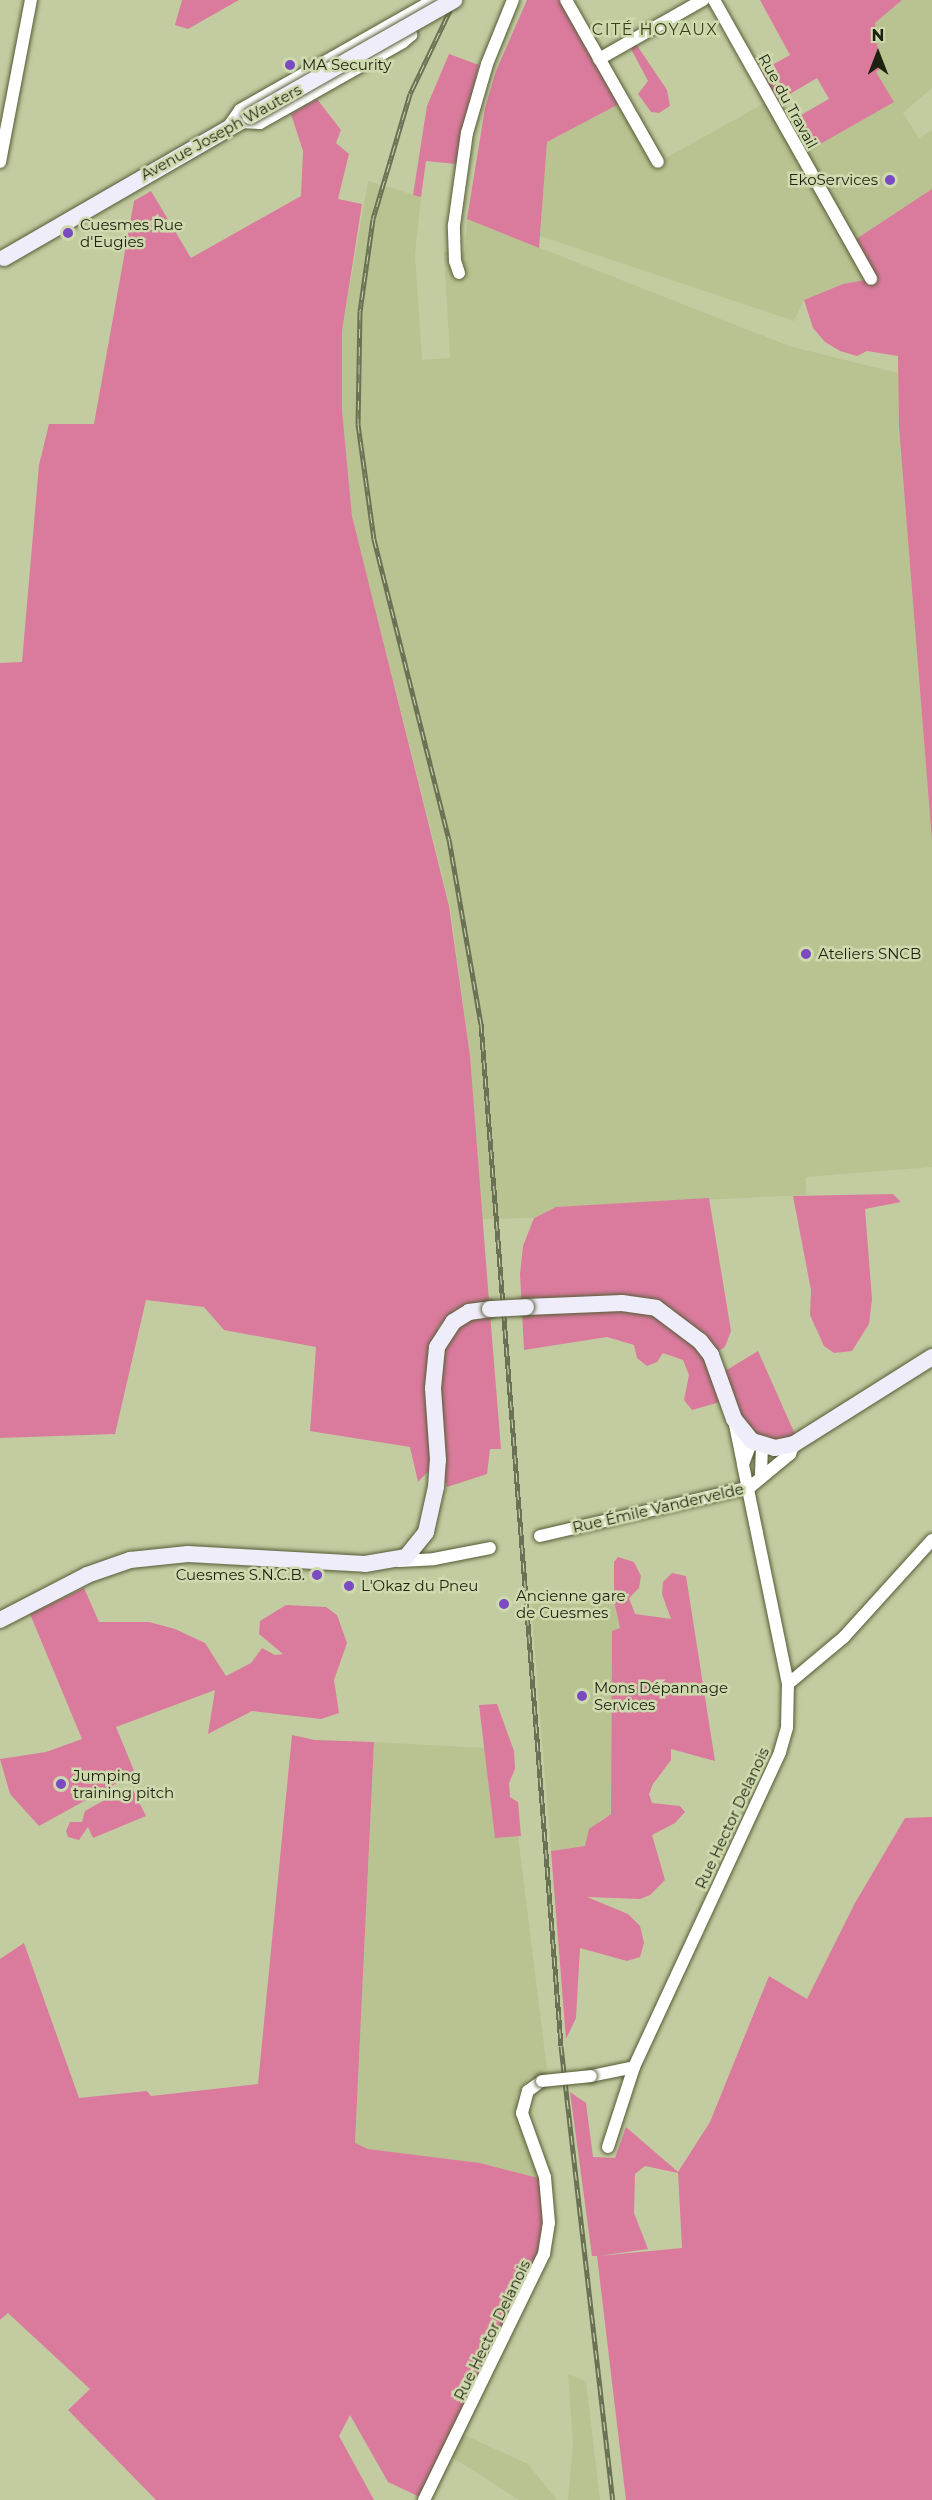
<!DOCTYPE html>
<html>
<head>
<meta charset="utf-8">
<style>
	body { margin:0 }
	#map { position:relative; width:932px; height:2500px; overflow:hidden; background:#c3cca1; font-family:Montserrat,sans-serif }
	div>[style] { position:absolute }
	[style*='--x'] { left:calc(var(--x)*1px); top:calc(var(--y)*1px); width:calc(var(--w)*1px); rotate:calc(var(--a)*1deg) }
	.built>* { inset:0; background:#b8c391 }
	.green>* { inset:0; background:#da7b9d }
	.roads { filter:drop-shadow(0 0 2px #555c36) drop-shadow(0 0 2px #555c36) }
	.street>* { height:12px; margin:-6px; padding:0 6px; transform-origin:6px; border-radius:6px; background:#fff }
	.secondary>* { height:16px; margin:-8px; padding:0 8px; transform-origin:8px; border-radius:8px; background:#f0edfa }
	.rail>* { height:5px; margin-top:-2.5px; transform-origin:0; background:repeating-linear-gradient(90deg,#cfd9ae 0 9px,#6b7154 0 18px); box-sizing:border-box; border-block:2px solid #6b7154 }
	.bridges { filter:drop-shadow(0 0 2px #555c36) drop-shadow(0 0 2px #555c36) }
	.street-bridge>* { height:12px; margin:-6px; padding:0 6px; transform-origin:6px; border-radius:6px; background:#fff }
	.secondary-bridge>* { height:16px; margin:-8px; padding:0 8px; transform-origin:8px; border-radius:8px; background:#f0edfa }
	.dots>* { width:16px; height:16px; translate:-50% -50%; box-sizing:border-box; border:3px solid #cfd9ae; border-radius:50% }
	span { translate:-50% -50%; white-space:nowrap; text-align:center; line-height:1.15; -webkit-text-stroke:5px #cfd9ae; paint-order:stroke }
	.poi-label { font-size:15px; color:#1d2110 }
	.left { translate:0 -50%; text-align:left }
	.right { translate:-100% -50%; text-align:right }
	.street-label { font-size:15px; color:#1d2110 }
	.neighbourhood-label { font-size:16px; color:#39401a; letter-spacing:1.5px }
	.north { position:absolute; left:848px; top:24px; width:60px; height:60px; -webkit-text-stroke:4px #cfd9ae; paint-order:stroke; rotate:0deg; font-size:16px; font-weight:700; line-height:24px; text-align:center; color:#1d2110 }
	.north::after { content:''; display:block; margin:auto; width:21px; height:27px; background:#1d2110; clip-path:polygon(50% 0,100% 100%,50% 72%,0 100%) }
</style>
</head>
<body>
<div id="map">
	<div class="built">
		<i style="clip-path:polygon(902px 0,932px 0,932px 88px,903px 113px,919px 138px,932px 130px,932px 189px,851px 242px,871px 279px,843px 284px,804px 300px,794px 321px,540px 236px,547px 142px,619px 104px,662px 160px,765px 103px,785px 124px,880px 69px,875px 23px)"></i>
		<i style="clip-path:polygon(368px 181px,421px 197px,415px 254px,422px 360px,450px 358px,444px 252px,465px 252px,467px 219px,789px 346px,898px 373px,899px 427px,932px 841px,932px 1167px,806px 1177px,806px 1195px,556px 1207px,534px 1218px,482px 1219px,470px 1056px,450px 906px,352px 516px,342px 410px,342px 331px)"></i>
		<i style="clip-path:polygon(614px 1601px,620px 1629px,612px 1631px,611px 1814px,600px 1820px,585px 1846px,551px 1851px,531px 1602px)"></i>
		<i style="clip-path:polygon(374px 1742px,485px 1748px,495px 1838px,518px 1836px,547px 2069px,529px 2077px,516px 2097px,520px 2128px,538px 2178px,480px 2163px,368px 2149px,355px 2143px)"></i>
		<i style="clip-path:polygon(568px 2374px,586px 2381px,600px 2500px,568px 2500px,573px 2444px)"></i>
		<i style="clip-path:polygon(458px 2432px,528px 2464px,557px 2500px,519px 2500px,447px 2454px)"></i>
	</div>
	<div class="green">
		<i style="clip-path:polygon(182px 0,239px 0,188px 29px,175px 25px)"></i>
		<i style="clip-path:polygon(527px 0,560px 0,619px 104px,547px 142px,539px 248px,467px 219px,485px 108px,496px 71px)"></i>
		<i style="clip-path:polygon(760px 0,902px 0,875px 23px,880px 69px,876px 72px,894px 102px,808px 151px,791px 121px,829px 99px,817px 78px,773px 104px,756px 74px,790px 55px)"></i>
		<i style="clip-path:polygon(636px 44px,667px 90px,670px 106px,659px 113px,651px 112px,638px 94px,648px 81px,630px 47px)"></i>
		<i style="clip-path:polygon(449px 54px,479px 65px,456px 164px,426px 161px,421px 197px,413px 195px,427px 106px)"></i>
		<i style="clip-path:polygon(317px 99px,341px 130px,336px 143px,349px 154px,338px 199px,362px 204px,342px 331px,342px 410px,352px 516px,449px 906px,470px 1056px,489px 1301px,447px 1318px,438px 1327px,437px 1346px,465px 1322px,490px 1313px,501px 1449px,490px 1449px,487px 1474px,447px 1487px,438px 1461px,418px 1482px,410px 1447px,310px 1431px,316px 1347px,224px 1330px,204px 1307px,146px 1300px,115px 1434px,0 1438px,0 663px,22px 662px,39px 465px,49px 424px,94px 424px,134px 201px,151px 191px,191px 258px,301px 196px,303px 151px,291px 114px)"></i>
		<i style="clip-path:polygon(932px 189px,932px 841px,899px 427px,898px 356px,867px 351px,857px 356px,840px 351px,825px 342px,813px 328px,804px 300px,843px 284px,870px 279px,850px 243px)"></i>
		<i style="clip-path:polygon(893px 1194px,901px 1202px,865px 1209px,872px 1299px,869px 1324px,852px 1351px,834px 1353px,824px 1346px,810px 1315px,811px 1290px,793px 1196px)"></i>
		<i style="clip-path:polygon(709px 1198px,731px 1331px,725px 1347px,712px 1355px,720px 1374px,758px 1351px,798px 1441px,762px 1446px,727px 1400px,692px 1410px,684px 1400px,689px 1375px,683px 1360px,663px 1353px,657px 1362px,647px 1366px,637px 1358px,634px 1345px,607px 1337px,524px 1350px,520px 1274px,523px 1246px,534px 1218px,556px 1207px)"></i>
		<i style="clip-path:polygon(618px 1557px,634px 1562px,641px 1576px,639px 1588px,629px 1598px,635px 1614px,671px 1619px,662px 1594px,663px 1582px,672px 1573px,686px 1576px,715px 1761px,671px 1749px,671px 1760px,653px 1784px,649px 1794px,652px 1803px,680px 1806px,685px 1812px,675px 1823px,652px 1835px,665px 1880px,650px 1895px,640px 1899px,587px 1897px,628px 1914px,640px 1926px,644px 1943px,640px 1957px,627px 1961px,580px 1948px,576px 2018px,566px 2039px,551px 1851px,585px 1846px,589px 1829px,611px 1814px,612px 1631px,620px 1628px,614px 1601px,614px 1562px)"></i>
		<i style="clip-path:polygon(84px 1588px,99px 1622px,149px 1622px,175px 1629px,205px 1643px,226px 1676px,251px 1663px,262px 1648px,275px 1655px,283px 1654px,259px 1634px,260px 1621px,286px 1605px,326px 1607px,337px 1615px,347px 1643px,334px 1680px,339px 1713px,321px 1719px,252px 1711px,208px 1734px,215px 1690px,116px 1727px,135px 1773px,39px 1826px,10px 1794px,0 1759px,46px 1752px,82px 1739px,30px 1614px)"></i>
		<i style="clip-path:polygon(497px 1704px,514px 1751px,515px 1769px,509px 1783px,510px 1797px,518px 1802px,521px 1836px,495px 1838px,479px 1705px)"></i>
		<i style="clip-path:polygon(292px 1735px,315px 1740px,374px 1742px,355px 2143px,368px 2149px,480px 2163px,538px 2178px,547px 2190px,546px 2244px,424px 2499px,388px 2482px,350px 2415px,339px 2436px,374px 2500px,156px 2500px,68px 2410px,90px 2389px,8px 2313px,0 2320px,0 1959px,24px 1943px,79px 2098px,147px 2091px,151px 2096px,258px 2084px)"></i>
		<i style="clip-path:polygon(126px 1788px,133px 1790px,146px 1816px,93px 1838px,88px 1827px,79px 1840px,68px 1837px,66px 1831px,70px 1822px,82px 1822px,85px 1811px)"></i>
		<i style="clip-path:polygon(evenodd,932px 1817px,932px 2500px,626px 2500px,597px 2256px,592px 2256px,570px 2092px,586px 2103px,593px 2157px,615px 2158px,626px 2127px,678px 2172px,710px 2122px,769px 1976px,807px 1999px,855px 1903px,905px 1818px,932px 1817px,645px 2166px,678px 2173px,682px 2248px,598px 2256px,648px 2249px,634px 2213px,635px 2174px,645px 2166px)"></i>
	</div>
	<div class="roads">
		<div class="street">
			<i style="--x:566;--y:0;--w:186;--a:60.4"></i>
			<i style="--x:714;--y:0;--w:320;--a:60.6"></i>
			<i style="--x:599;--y:59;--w:120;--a:-29.6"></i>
			<i style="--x:241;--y:122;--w:19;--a:3"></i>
			<i style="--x:260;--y:123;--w:164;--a:-29.5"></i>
			<i style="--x:403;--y:42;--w:11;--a:-41"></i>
			<i style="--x:411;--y:35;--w:15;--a:-110"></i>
			<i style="--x:229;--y:126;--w:19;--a:-55"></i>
			<i style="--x:240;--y:110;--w:223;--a:-29.6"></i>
			<i style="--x:0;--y:162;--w:165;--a:-79.2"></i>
			<i style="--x:459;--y:273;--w:13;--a:-108"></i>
			<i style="--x:455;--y:261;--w:36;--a:-92"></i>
			<i style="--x:454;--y:225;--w:93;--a:-82"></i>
			<i style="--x:467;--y:133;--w:72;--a:-73.8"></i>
			<i style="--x:487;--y:64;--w:69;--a:-67.9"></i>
			<i style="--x:734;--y:1420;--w:45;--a:78.4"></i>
			<i style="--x:761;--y:1474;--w:28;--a:-88"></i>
			<i style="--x:540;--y:1536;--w:216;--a:-13.1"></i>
			<i style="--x:750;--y:1487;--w:52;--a:-39.5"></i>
			<i style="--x:790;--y:1454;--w:11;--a:-68"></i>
			<i style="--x:399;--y:1561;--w:35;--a:-3"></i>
			<i style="--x:434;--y:1559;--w:57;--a:-11.1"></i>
			<i style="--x:788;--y:1684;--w:73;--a:-40"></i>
			<i style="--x:844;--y:1637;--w:131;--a:-47.8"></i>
			<i style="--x:591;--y:2076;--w:44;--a:-11.8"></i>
			<i style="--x:608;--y:2147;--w:84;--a:-72"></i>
			<i style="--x:634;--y:2067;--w:347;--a:-65.1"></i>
			<i style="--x:780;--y:1752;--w:26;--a:-74"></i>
			<i style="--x:787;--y:1727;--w:43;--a:-88.7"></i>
			<i style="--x:788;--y:1684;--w:225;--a:-101.6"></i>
			<i style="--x:743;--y:1464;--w:25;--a:-69"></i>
			<i style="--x:424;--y:2500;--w:274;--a:-64"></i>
			<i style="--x:544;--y:2254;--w:31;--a:-81"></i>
			<i style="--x:549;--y:2223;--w:46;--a:-95"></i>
			<i style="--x:545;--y:2177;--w:68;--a:-109.8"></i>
			<i style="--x:522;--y:2113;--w:23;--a:-75"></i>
			<i style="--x:528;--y:2091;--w:17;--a:-36"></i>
		</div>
		<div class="secondary">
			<i style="--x:4;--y:258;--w:284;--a:-30"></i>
			<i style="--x:526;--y:1307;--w:96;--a:-2.4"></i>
			<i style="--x:622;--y:1303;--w:34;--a:8"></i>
			<i style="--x:656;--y:1308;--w:55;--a:36.9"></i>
			<i style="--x:700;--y:1341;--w:18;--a:52"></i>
			<i style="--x:711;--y:1355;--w:68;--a:70.2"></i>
			<i style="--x:734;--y:1419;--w:28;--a:51"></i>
			<i style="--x:752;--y:1441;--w:24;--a:17"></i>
			<i style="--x:775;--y:1448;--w:19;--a:-12"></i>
			<i style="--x:794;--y:1444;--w:163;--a:-32.2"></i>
			<i style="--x:0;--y:1620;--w:98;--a:-27.3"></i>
			<i style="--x:87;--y:1575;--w:46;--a:-19.2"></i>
			<i style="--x:130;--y:1560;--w:58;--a:-5.9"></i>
			<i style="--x:188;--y:1554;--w:177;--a:3.2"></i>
			<i style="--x:365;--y:1564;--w:42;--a:-9.7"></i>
			<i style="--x:406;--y:1557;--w:32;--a:-51"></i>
			<i style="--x:426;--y:1532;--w:46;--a:-77.5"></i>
			<i style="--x:436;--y:1487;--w:27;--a:-86"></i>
			<i style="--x:438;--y:1460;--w:72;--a:-94"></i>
			<i style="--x:433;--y:1388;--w:41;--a:-84.4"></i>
			<i style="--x:437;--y:1347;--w:30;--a:-57"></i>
			<i style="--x:453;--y:1322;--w:19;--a:-32"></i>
			<i style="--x:469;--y:1312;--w:21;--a:-8"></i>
		</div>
	</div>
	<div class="rail">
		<i style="--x:455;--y:0;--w:104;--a:115.6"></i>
		<i style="--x:410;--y:94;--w:130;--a:106.5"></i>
		<i style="--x:373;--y:219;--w:93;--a:98"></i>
		<i style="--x:360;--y:311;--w:113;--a:91"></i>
		<i style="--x:358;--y:424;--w:116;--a:82.1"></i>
		<i style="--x:374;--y:539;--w:309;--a:76"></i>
		<i style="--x:449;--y:839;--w:188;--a:80.2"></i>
		<i style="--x:481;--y:1024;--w:1025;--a:85.52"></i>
		<i style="--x:561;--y:2046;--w:457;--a:83.5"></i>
	</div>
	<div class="bridges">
		<div class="street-bridge">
			<i style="--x:542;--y:2081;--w:49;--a:-5.8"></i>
		</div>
		<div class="secondary-bridge">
			<i style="--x:250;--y:116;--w:235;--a:-29.6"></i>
			<i style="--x:490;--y:1309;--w:36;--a:-3"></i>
		</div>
	</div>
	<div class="dots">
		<i style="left:290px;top:65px;background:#794ac2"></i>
		<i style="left:890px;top:180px;background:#794ac2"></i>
		<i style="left:68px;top:233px;background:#794ac2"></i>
		<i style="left:806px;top:954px;background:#794ac2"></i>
		<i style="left:317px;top:1575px;background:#794ac2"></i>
		<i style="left:349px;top:1586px;background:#794ac2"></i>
		<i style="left:504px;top:1604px;background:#794ac2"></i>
		<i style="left:582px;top:1696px;background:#794ac2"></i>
		<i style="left:61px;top:1784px;background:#794ac2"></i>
	</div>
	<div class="poi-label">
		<span class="left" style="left:302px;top:65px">MA Security</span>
		<span class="right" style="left:878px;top:180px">EkoServices</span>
		<span class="left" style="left:80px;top:233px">Cuesmes Rue<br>d'Eugies</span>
		<span class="left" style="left:818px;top:954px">Ateliers SNCB</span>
		<span class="right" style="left:305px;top:1575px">Cuesmes S.N.C.B.</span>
		<span class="left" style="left:361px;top:1586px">L'Okaz du Pneu</span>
		<span class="left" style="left:516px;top:1604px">Ancienne gare<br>de Cuesmes</span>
		<span class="left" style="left:594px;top:1696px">Mons Dépannage<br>Services</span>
		<span class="left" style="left:73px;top:1784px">Jumping<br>training pitch</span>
	</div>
	<div class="street-label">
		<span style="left:788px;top:101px;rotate:61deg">Rue du Travail</span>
		<span style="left:221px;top:132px;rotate:-29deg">Avenue Joseph Wauters</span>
		<span style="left:658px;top:1508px;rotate:-13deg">Rue Émile Vandervelde</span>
		<span style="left:732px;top:1818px;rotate:-65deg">Rue Hector Delanois</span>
		<span style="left:492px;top:2330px;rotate:-64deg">Rue Hector Delanois</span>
	</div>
	<div class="neighbourhood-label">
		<span style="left:655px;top:30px">CITÉ HOYAUX</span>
	</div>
	<div class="north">N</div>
</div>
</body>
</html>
